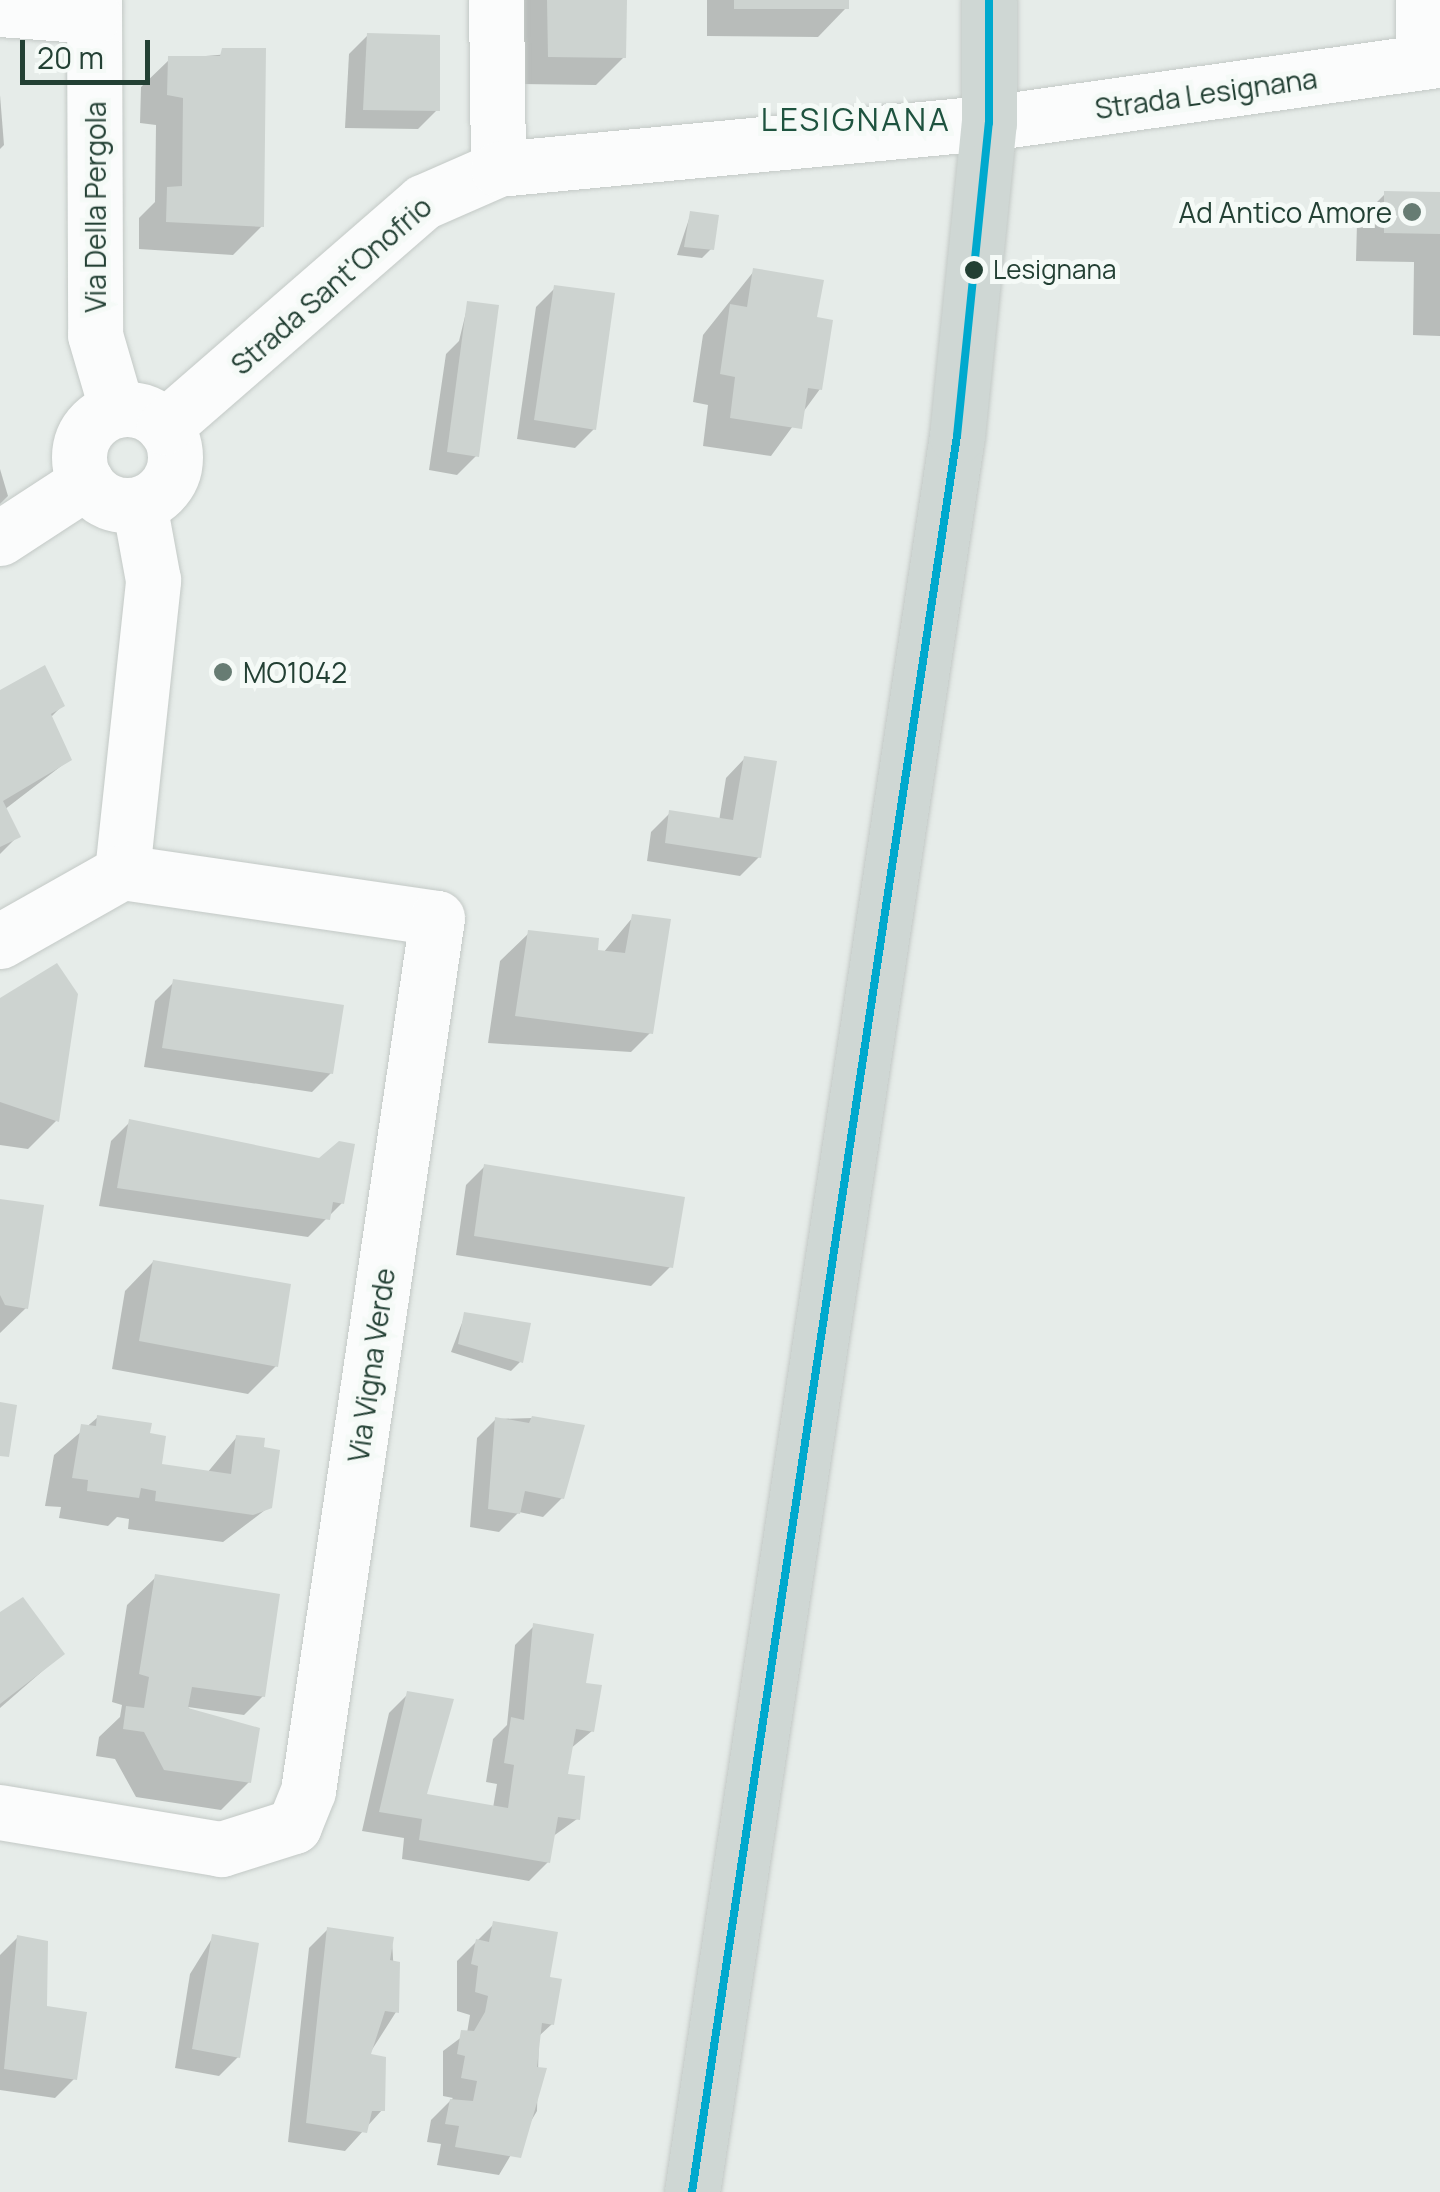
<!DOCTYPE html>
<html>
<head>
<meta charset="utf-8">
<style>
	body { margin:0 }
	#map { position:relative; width:1440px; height:2192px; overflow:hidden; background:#e6ece9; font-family:Manrope,sans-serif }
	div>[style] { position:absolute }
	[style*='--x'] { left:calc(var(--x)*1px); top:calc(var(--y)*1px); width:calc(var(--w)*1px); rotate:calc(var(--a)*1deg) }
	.shadow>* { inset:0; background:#0003 }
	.building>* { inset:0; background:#cdd3d0 }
	.roads { filter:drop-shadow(0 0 2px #c3c9c6) drop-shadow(0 0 2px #c3c9c6) }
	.minor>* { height:55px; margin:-27.5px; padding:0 27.5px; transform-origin:27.5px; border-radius:27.5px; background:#fbfcfc }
	.minor>.ring { margin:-27.5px; padding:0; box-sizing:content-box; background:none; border:55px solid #fbfcfc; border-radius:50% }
	.major>* { height:55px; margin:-27.5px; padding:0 27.5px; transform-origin:27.5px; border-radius:27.5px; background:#cfd7d4 }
	.bus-1>* { height:8px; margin:-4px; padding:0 4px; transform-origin:4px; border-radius:4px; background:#00a9ce }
	.dots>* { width:28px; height:28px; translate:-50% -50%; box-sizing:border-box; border:5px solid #f5faf7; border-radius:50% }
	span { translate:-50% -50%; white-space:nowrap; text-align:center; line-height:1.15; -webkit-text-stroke:10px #f5faf7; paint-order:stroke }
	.bus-label { font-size:26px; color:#234034 }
	.left { translate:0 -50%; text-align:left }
	.street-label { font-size:28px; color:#234034 }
	.poi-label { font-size:28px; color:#234034 }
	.right { translate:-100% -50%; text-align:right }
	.quarter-label { font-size:32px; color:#1e533f; letter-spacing:2.5px }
	.scale { position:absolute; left:20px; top:40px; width:130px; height:45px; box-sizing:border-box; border:5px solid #234034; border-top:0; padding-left:12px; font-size:30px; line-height:35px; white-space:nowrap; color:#234034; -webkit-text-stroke:8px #f5faf7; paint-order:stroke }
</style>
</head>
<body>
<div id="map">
	<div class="shadow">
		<i style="clip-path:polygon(520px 0,624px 0,624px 57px,596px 85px,520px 84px)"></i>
		<i style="clip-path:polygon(707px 0,846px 0,846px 8px,818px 37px,707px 36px)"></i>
		<i style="clip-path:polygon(368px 35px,437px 110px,418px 129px,345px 128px,349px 54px)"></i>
		<i style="clip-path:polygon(264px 51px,262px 226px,233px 255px,139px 249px,139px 218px,155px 202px,156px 125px,140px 123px,141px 87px,170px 59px)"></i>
		<i style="clip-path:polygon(0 95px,4px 145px,0 149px)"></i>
		<i style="clip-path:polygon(1385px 194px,1440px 194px,1440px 336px,1413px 335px,1414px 262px,1356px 261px,1357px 222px)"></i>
		<i style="clip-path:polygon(691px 213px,711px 249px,702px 258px,677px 255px)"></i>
		<i style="clip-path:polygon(754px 271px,815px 319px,820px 389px,771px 456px,703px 446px,708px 405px,693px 402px,703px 335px)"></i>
		<i style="clip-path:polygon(555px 288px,594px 429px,575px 448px,517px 439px,536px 307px)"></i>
		<i style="clip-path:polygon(468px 304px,476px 456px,457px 475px,429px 470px,446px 354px,459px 341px)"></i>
		<i style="clip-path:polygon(0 469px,8px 496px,0 504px)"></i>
		<i style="clip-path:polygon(0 692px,62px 706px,50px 718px,69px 760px,4px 810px,18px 836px,0 854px)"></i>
		<i style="clip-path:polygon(745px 758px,759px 857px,740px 876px,647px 861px,651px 832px,670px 813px,719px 821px,726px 778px)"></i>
		<i style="clip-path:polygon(633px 917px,650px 1033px,631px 1052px,488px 1043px,500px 961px,529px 933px,603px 953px)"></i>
		<i style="clip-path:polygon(174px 982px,331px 1073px,312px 1092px,144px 1067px,155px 1001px)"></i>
		<i style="clip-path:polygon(0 1001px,57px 1120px,28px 1149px,0 1145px)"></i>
		<i style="clip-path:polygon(130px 1122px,342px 1203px,308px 1237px,99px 1206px,111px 1141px)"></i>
		<i style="clip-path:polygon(485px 1166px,670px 1267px,651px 1286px,456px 1255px,466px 1185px)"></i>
		<i style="clip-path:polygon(0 1201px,26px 1308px,0 1333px)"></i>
		<i style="clip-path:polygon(153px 1262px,276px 1366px,248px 1394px,112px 1369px,125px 1291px)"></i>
		<i style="clip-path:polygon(465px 1315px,520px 1362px,511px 1371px,451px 1352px)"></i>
		<i style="clip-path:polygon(98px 1417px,148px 1435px,159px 1466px,207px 1473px,236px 1438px,269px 1507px,223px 1542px,128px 1529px,129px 1519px,117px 1517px,108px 1526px,59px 1518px,61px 1507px,45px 1506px,54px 1455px)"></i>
		<i style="clip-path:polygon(533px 1418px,562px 1498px,543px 1517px,519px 1512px,499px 1532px,470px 1527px,477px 1438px,496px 1419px)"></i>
		<i style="clip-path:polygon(156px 1577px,263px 1696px,244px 1715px,188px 1707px,249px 1782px,221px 1810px,136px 1797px,115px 1759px,96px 1756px,99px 1737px,120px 1717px,122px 1705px,112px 1702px,127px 1605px)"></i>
		<i style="clip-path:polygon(0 1615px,62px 1654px,0 1708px)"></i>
		<i style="clip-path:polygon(534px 1626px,583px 1685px,592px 1731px,570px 1749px,565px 1776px,577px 1819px,552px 1837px,548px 1862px,529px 1881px,402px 1859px,404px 1838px,362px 1831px,389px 1713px,408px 1694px,424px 1796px,493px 1808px,497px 1784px,486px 1782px,493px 1739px,507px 1725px,515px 1645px)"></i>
		<i style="clip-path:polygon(494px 1924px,547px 1979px,552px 2024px,539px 2036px,537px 2111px,499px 2175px,437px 2165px,441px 2144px,427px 2142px,431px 2120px,453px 2098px,443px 2096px,443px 2051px,467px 2033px,470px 2015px,457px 2011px,457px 1961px)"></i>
		<i style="clip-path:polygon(328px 1929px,392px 1940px,396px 2012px,368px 2056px,382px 2110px,345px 2151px,288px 2142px,309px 1948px)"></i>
		<i style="clip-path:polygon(213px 1937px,238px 2057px,219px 2076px,175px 2068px,190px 1974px)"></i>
		<i style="clip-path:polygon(17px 1938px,74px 2079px,55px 2098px,0 2090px,0 1955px)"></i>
	</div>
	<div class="building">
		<i style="clip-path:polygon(547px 0,627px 0,626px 58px,548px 57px)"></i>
		<i style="clip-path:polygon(734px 0,849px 0,849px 9px,734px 9px)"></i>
		<i style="clip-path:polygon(367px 33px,440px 35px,440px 111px,363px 110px)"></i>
		<i style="clip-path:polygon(222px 48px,266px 48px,264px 227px,166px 222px,167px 187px,182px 186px,183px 98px,167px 95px,168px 56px,220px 56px)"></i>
		<i style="clip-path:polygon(1384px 191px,1440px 192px,1440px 234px,1384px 233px)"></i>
		<i style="clip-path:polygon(690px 211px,719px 215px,714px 250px,684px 247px)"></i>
		<i style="clip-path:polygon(753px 268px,824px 280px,817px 317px,833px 320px,822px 390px,808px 388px,802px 429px,730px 418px,735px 377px,720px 374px,730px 304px,747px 307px)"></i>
		<i style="clip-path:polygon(554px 285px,615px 293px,596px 430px,534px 420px)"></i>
		<i style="clip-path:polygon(467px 301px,499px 305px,479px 457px,447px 452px)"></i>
		<i style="clip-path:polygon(45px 665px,65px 706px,51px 714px,72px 760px,3px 801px,21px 837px,0 847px,0 690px)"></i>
		<i style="clip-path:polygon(744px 756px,777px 761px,761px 858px,665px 843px,669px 810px,733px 820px)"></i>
		<i style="clip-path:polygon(632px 914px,671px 919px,653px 1034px,515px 1016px,528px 930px,599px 938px,598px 950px,625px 953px)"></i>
		<i style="clip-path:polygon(57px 963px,78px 994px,59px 1122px,0 1102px,0 998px)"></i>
		<i style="clip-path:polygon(173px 979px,344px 1005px,333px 1074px,162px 1048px)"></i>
		<i style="clip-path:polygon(129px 1119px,319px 1158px,339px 1141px,355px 1144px,344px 1204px,333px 1202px,330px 1220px,117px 1188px)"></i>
		<i style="clip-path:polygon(484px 1164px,685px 1197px,673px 1268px,474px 1236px)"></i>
		<i style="clip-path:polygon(0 1199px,44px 1205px,28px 1309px,5px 1305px,0 1295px)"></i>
		<i style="clip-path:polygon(153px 1260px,291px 1284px,278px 1367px,139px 1341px)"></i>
		<i style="clip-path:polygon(464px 1312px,531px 1323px,523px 1363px,458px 1344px)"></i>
		<i style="clip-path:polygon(0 1402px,17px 1405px,9px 1457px,0 1456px)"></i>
		<i style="clip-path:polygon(97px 1415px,152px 1423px,150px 1433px,166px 1436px,162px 1464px,231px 1474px,236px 1435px,265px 1438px,264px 1447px,280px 1450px,272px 1508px,253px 1515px,155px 1501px,156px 1491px,141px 1488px,139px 1498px,87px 1491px,88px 1480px,72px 1478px,81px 1424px,96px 1426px)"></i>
		<i style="clip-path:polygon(532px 1416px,585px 1425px,564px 1499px,525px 1491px,520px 1514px,488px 1509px,495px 1417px,529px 1423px)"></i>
		<i style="clip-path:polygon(155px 1574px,280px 1594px,265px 1697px,192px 1687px,188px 1708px,260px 1728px,251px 1783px,164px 1770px,144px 1732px,123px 1729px,126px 1706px,144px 1708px,149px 1677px,139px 1674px)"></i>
		<i style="clip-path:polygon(23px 1597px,65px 1654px,0 1704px,0 1612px)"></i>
		<i style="clip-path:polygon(533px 1623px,594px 1634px,586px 1683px,602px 1685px,594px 1732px,576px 1729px,568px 1774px,585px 1776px,580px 1820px,558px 1817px,550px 1863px,419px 1840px,422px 1819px,379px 1812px,407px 1691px,454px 1699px,427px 1794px,508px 1808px,514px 1765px,504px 1763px,511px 1717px,524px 1720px)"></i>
		<i style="clip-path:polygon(493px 1921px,558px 1932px,550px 1977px,562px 1979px,554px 2025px,542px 2023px,537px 2067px,547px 2068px,521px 2158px,455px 2147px,459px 2126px,445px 2124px,450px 2099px,473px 2101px,477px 2081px,461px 2078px,465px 2056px,457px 2054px,461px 2030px,474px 2031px,485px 2012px,488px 1996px,475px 1992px,478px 1966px,471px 1964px,476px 1939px,489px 1942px)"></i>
		<i style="clip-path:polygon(327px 1927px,394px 1937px,390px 1960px,400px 1962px,399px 2013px,385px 2011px,371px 2054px,386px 2057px,385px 2111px,372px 2111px,367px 2133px,306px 2123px)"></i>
		<i style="clip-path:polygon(212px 1934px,259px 1943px,240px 2058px,192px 2049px)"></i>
		<i style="clip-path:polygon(17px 1935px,48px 1941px,47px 2006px,87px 2012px,77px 2080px,4px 2069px)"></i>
	</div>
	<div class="roads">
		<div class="minor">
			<i style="--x:94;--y:0;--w:335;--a:89.8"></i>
			<i style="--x:95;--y:335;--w:78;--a:73.7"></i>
			<i style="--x:496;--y:0;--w:169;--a:89.3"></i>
			<i style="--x:1423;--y:0;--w:62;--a:90"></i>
			<i style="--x:0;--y:9;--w:94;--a:4.3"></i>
			<i class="ring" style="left:79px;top:409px;width:41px;height:41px"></i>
			<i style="--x:164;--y:427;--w:343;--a:-41"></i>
			<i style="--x:423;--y:202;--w:82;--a:-23.7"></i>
			<i style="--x:498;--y:169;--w:493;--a:-5.4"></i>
			<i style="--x:989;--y:123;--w:455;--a:-8"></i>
			<i style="--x:0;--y:538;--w:103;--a:-33.1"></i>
			<i style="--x:122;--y:872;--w:294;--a:-83.9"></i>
			<i style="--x:153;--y:580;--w:77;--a:-100.4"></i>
			<i style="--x:0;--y:941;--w:140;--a:-29.5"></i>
			<i style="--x:122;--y:872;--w:318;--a:8.3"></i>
			<i style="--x:437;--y:918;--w:882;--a:98.41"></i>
			<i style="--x:308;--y:1791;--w:38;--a:112"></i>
			<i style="--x:294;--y:1826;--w:77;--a:162.5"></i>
			<i style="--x:221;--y:1849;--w:224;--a:-170.5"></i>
		</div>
		<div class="major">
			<i style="--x:692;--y:2192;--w:1776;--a:-81.42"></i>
			<i style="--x:957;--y:436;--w:315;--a:-84.2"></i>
			<i style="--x:989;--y:123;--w:123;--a:-90"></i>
		</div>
	</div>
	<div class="bus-1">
		<i style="--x:692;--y:2192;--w:1776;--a:-81.42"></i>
		<i style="--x:957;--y:436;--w:315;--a:-84.2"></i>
		<i style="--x:989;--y:123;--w:123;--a:-90"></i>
	</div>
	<div class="dots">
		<i style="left:1412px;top:212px;background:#677c73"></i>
		<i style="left:974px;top:270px;background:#234034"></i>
		<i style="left:223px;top:672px;background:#677c73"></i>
	</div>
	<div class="bus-label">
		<span class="left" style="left:993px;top:270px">Lesignana</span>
	</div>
	<div class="street-label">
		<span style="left:1206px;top:93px;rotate:-8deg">Strada Lesignana</span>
		<span style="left:95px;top:207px;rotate:-90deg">Via Della Pergola</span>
		<span style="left:331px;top:285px;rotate:-41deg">Strada Sant'Onofrio</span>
		<span style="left:371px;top:1365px;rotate:-82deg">Via Vigna Verde</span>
	</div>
	<div class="poi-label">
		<span class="right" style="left:1392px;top:212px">Ad Antico Amore</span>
		<span class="left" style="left:243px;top:672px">MO1042</span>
	</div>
	<div class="quarter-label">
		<span style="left:856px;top:119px">LESIGNANA</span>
	</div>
	<div class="scale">20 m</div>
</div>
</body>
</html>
